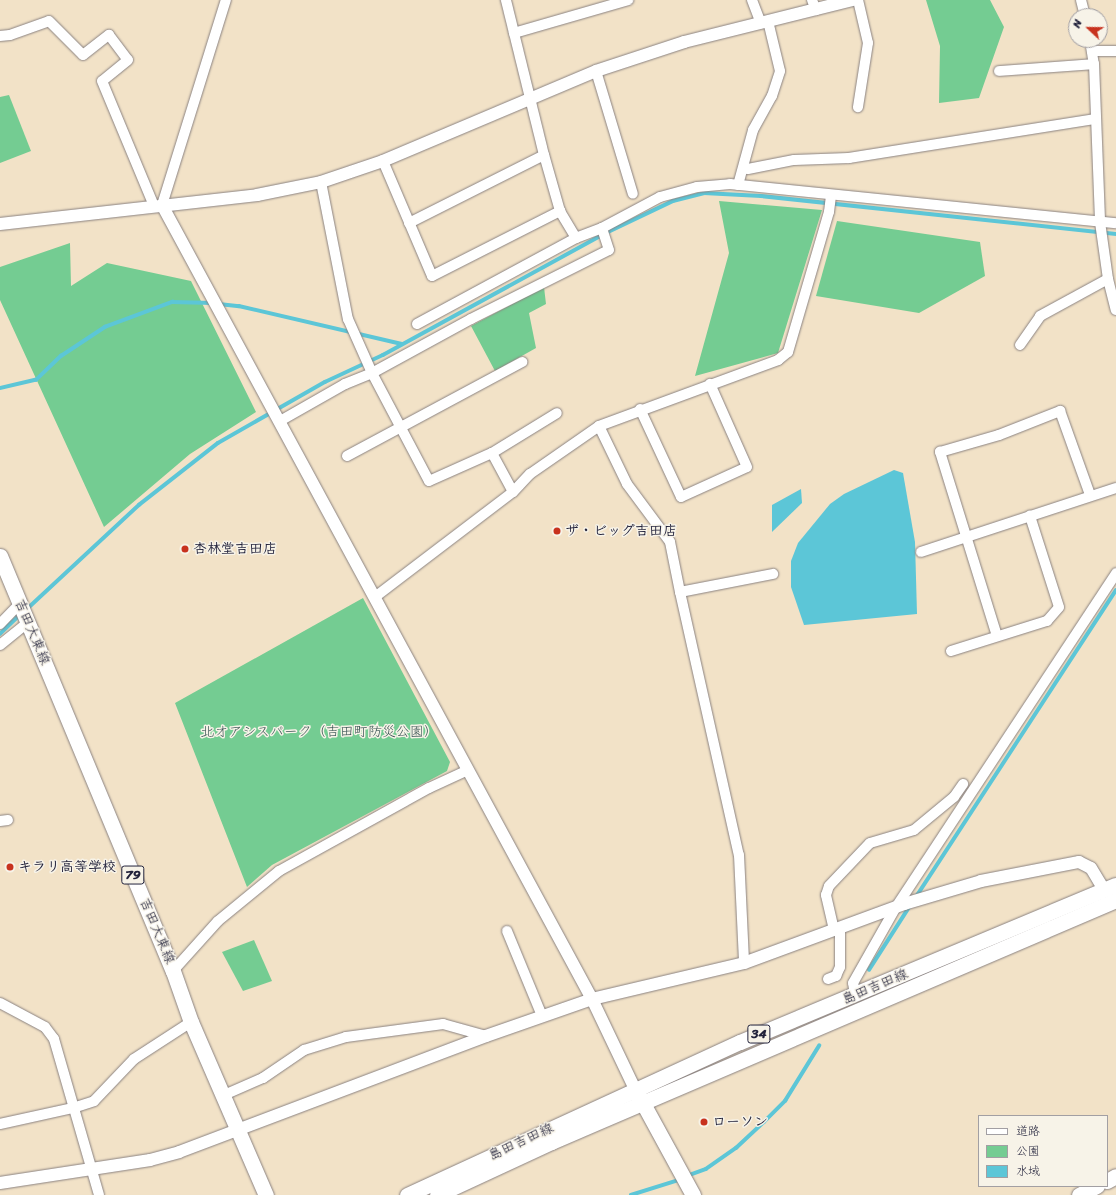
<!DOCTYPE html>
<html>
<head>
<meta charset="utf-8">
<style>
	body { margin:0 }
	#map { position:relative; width:1116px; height:1195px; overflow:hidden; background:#f2e2c7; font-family:Sriracha,"Klee One",sans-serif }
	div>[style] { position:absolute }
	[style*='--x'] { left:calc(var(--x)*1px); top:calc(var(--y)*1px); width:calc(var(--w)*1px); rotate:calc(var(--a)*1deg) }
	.green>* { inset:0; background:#74cc92 }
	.water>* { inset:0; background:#5cc6d7 }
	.stream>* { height:3.5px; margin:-1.75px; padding:0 1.75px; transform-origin:1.75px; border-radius:1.75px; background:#5cc6d7 }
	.roads { filter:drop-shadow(0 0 1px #8a8281) drop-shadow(0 0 1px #8a8281) }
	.minor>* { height:10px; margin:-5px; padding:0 5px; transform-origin:5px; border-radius:5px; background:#fff }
	.tertiary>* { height:12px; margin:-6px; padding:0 6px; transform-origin:6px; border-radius:6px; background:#fff }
	.primary>* { height:15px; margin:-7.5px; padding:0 7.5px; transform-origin:7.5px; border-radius:7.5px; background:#fff }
	.dots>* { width:11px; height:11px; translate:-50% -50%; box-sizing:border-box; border:2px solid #f7f3e8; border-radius:50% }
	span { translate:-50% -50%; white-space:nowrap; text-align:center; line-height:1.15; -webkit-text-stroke:3px #f7f3e8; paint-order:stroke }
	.shield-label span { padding:1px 3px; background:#f7f3e8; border:1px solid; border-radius:3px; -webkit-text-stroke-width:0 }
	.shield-label { font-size:13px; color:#22223b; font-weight:700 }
	.poi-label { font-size:14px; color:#22223b; font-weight:700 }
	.left { translate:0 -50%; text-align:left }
	.street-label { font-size:14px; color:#22223b }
	.park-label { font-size:14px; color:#3b5555 }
	.legend { position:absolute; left:978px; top:1115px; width:130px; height:72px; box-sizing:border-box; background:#f7f3e8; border:1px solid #a29fa3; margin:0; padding:5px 7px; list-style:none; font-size:12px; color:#22223b }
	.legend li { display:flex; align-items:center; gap:8px; height:20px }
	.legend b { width:20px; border:1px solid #a29fa3 }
	.north { position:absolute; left:1068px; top:8px; width:40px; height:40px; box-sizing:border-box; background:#f7f3e8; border:1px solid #a29fa3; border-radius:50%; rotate:292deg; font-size:11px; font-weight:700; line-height:16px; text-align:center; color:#22223b }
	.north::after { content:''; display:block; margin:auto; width:14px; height:18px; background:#c8321e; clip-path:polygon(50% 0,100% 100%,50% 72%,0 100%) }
</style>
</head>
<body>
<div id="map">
	<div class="green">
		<i style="clip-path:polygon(926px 0,990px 0,1004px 27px,979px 98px,939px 103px,940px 46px)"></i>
		<i style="clip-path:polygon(9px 95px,31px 151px,0 163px,0 97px)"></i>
		<i style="clip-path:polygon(719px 201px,822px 210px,778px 353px,695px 376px,729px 253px)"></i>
		<i style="clip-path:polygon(837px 221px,980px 242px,985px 276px,919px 313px,816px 296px)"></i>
		<i style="clip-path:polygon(70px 243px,71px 286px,107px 263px,191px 281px,256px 412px,190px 454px,104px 527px,0 300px,0 267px)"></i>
		<i style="clip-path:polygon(544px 287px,546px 304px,529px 313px,536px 348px,495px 371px,471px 326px)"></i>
		<i style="clip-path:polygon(363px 598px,450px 762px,447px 771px,272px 865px,247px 887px,175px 703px)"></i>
		<i style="clip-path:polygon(254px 940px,272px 981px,243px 991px,222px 952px)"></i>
	</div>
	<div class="water">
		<i style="clip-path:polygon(894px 470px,903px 473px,915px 542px,917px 614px,804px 625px,791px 587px,791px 561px,798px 543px,830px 504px,844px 494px)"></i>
		<i style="clip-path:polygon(801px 489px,802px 503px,772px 532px,772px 505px)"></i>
	</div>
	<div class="stream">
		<i style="--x:219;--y:304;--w:20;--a:6"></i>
		<i style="--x:239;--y:306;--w:167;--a:13.1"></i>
		<i style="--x:0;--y:388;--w:37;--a:-13"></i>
		<i style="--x:36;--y:380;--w:35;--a:-44"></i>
		<i style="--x:61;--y:356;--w:53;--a:-33.4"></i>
		<i style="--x:105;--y:327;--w:72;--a:-20.5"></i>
		<i style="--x:172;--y:302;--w:41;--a:1.4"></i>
		<i style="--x:27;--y:609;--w:153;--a:-42.9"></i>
		<i style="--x:139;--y:505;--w:100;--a:-38.1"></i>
		<i style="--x:218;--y:443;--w:123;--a:-29.7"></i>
		<i style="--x:325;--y:382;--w:64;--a:-25"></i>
		<i style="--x:383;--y:355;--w:254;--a:-28.7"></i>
		<i style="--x:606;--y:233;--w:74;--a:-25.5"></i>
		<i style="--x:673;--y:201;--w:32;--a:-14"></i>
		<i style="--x:704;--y:193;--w:57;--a:3"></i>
		<i style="--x:761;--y:196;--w:357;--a:6.1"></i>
		<i style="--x:0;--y:634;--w:29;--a:-44"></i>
		<i style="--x:916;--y:897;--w:366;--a:-56.9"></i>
		<i style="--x:869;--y:970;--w:76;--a:-57.4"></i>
		<i style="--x:687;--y:1176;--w:20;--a:-20"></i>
		<i style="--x:706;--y:1169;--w:37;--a:-35"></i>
		<i style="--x:736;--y:1148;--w:38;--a:-43"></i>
		<i style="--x:764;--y:1122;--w:30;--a:-45"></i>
		<i style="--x:785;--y:1101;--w:65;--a:-58.3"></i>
		<i style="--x:631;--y:1195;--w:50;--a:-17.4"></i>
	</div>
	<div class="roads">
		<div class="minor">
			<i style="--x:752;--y:0;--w:25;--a:69"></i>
			<i style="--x:812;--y:0;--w:11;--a:68"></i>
			<i style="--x:858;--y:0;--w:44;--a:76.9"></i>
			<i style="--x:868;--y:43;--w:65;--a:98.9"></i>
			<i style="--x:1081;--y:0;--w:16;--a:76"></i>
			<i style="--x:514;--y:33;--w:119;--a:-16.1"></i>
			<i style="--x:0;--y:36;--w:10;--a:-6"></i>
			<i style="--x:10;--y:35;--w:41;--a:-19.7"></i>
			<i style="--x:49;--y:21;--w:48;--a:45"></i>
			<i style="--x:83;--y:55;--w:33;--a:-38"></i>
			<i style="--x:109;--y:35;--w:31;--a:53"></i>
			<i style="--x:128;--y:60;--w:33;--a:141"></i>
			<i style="--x:102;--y:81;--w:135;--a:67.4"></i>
			<i style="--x:1090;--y:40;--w:24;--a:81"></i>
			<i style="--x:1094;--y:64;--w:158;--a:87.8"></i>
			<i style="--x:1100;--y:222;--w:58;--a:82"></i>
			<i style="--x:1108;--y:279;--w:32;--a:76"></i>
			<i style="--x:1092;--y:51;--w:24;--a:0"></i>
			<i style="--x:596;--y:71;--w:128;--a:73.3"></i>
			<i style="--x:999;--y:71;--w:95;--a:-4.2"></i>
			<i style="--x:383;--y:161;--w:125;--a:66.9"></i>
			<i style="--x:432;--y:276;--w:144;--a:-26.9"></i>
			<i style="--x:748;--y:169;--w:47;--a:-11.1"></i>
			<i style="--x:794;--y:160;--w:55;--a:-2.1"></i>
			<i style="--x:849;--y:158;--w:248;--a:-9"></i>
			<i style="--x:321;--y:182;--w:140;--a:78.9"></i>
			<i style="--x:348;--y:319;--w:59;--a:66"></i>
			<i style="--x:372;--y:373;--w:122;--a:62.2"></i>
			<i style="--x:429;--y:481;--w:69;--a:-24"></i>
			<i style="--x:492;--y:453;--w:76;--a:-31.6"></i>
			<i style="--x:738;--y:185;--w:57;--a:-74.7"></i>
			<i style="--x:753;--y:130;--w:39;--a:-61"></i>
			<i style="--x:772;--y:96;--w:26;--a:-72"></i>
			<i style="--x:780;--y:71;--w:51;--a:-103.5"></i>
			<i style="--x:162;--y:205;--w:215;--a:-72.7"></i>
			<i style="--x:409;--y:223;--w:151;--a:-26.7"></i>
			<i style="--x:602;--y:228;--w:66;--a:-28.1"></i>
			<i style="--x:660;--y:197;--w:38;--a:-15"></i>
			<i style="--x:697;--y:187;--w:33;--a:-5"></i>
			<i style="--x:730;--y:184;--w:388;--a:5.8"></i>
			<i style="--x:417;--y:324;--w:181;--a:-28.4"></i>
			<i style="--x:576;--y:238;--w:31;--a:-121"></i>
			<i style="--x:560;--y:211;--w:58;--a:-105.9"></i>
			<i style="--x:544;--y:155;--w:160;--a:-103.8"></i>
			<i style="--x:1020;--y:345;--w:35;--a:-55"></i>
			<i style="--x:1040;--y:316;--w:77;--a:-28.6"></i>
			<i style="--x:640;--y:409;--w:97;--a:65"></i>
			<i style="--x:681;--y:497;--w:72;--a:-24.4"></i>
			<i style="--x:747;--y:467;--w:91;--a:-114"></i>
			<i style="--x:280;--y:421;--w:75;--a:-29.6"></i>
			<i style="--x:345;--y:384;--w:29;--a:-22"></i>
			<i style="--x:372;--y:373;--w:113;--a:-28.6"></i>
			<i style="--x:471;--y:319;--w:154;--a:-26.6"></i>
			<i style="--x:609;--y:250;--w:23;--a:-108"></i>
			<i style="--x:602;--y:228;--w:28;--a:159"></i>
			<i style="--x:599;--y:426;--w:64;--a:64.2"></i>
			<i style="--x:627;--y:484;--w:72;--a:53.4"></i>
			<i style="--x:670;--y:542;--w:51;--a:78.7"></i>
			<i style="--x:680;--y:592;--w:95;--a:-11"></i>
			<i style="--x:492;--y:453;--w:44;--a:61.7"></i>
			<i style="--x:513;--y:492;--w:25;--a:-47"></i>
			<i style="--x:530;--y:474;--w:84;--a:-34.8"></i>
			<i style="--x:599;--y:426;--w:191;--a:-20.2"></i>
			<i style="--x:778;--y:360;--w:13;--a:-39"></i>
			<i style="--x:788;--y:352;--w:146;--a:-73.7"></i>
			<i style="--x:829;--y:212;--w:17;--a:-83"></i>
			<i style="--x:347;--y:456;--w:199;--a:-28.2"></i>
			<i style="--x:921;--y:552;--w:205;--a:-18.2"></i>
			<i style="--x:680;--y:592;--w:270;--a:77.4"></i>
			<i style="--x:739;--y:855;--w:108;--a:87.3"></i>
			<i style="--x:375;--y:597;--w:173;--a:-37.3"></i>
			<i style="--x:0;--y:624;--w:28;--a:-46"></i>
			<i style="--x:997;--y:636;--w:193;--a:-107.2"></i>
			<i style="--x:940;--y:452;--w:61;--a:-16.1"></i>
			<i style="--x:999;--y:435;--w:66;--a:-21.5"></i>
			<i style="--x:1060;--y:411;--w:89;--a:70.3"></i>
			<i style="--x:0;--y:645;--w:36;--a:-39"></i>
			<i style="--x:951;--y:651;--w:101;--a:-17.4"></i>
			<i style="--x:1047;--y:621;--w:18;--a:-49"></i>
			<i style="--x:1059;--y:607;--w:96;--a:-107.7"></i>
			<i style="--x:0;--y:821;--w:8;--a:-7"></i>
			<i style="--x:834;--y:930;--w:36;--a:-103"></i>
			<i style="--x:826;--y:895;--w:9;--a:-72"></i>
			<i style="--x:829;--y:886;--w:59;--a:-46.4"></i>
			<i style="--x:870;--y:843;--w:46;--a:-16.5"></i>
			<i style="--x:914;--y:830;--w:52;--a:-39.5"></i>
			<i style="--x:954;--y:797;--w:16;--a:-55"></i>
			<i style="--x:507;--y:931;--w:92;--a:67.6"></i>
			<i style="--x:173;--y:971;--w:67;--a:-48"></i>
			<i style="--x:218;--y:921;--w:79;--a:-39.3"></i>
			<i style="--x:279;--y:871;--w:171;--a:-29"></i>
			<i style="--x:429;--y:788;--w:43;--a:-24.8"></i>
			<i style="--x:828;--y:979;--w:9;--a:-21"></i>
			<i style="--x:836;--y:976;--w:10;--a:-66"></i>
			<i style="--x:840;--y:967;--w:39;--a:-90"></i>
			<i style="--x:855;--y:995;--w:12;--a:-99"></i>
			<i style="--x:853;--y:983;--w:87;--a:-60.5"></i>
			<i style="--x:896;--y:907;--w:400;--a:-56.6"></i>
			<i style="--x:0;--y:1003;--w:51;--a:28.1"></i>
			<i style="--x:45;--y:1027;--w:15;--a:53"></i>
			<i style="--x:54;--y:1039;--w:162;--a:73.9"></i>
			<i style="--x:224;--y:1095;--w:43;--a:-23.6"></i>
			<i style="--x:263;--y:1078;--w:50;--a:-34.3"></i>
			<i style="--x:304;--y:1050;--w:44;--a:-17.2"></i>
			<i style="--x:346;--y:1037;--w:98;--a:-7.6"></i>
			<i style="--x:443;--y:1024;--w:45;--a:15.6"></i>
			<i style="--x:0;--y:1124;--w:75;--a:-12.4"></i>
			<i style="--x:73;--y:1108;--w:22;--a:-18"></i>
			<i style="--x:94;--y:1101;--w:58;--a:-46.4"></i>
			<i style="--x:134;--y:1059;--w:68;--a:-33"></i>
		</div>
		<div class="tertiary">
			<i style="--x:162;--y:205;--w:903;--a:61.56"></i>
			<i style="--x:592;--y:999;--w:100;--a:64.5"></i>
			<i style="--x:0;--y:224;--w:259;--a:-6.4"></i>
			<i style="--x:257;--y:195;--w:65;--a:-11.5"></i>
			<i style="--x:321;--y:182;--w:65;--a:-18.7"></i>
			<i style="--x:383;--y:161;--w:231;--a:-22.9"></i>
			<i style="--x:596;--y:71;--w:93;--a:-18.2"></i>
			<i style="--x:684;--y:42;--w:174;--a:-14"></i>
			<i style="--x:0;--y:1183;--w:152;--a:-8.7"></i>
			<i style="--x:150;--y:1160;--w:30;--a:-15"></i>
			<i style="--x:179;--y:1152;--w:328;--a:-20.7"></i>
			<i style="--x:486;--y:1036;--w:112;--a:-19.2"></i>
			<i style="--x:592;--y:999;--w:156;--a:-13.3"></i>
			<i style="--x:744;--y:963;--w:171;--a:-20.2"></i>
			<i style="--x:904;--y:904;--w:80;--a:-16.6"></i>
			<i style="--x:981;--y:881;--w:100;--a:-11"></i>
			<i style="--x:1079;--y:862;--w:13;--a:27"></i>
			<i style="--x:1091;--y:868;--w:26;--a:59"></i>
		</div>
		<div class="primary">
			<i style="--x:0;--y:556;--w:450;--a:67.4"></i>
			<i style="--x:173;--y:971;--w:54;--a:70.6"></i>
			<i style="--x:191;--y:1022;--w:189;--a:66.6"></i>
			<i style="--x:639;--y:1096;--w:113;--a:61.4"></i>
			<i style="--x:1107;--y:1181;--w:10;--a:-29"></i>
			<i style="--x:407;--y:1195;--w:366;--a:-24.7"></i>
			<i style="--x:740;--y:1042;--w:407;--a:-22.7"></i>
			<i style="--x:437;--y:1195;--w:126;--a:-24.9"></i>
			<i style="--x:551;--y:1142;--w:615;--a:-23.19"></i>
			<i style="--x:1079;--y:1195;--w:20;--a:-27"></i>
		</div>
	</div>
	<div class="dots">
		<i style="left:557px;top:531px;background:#c8321e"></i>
		<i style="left:185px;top:549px;background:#c8321e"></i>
		<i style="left:10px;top:867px;background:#c8321e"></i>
		<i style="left:704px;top:1122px;background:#c8321e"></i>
	</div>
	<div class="shield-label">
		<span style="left:133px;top:875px">79</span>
		<span style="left:759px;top:1034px">34</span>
	</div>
	<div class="poi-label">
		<span class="left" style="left:565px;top:531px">ザ・ビッグ吉田店</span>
		<span class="left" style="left:193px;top:549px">杏林堂吉田店</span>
		<span class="left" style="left:18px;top:867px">キラリ高等学校</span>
		<span class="left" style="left:712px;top:1122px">ローソン</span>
	</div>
	<div class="street-label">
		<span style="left:32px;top:632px;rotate:67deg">吉田大東線</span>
		<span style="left:157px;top:931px;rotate:67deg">吉田大東線</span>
		<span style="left:875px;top:987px;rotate:-23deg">島田吉田線</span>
		<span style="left:521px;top:1142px;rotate:-25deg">島田吉田線</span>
	</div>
	<div class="park-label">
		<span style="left:319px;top:732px">北オアシスパーク（吉田町防災公園）</span>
	</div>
	<ul class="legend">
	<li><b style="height:5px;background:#fff"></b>道路</li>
	<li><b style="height:11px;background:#74cc92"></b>公園</li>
	<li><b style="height:11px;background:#5cc6d7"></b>水域</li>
	</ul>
	<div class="north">N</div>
</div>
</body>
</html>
